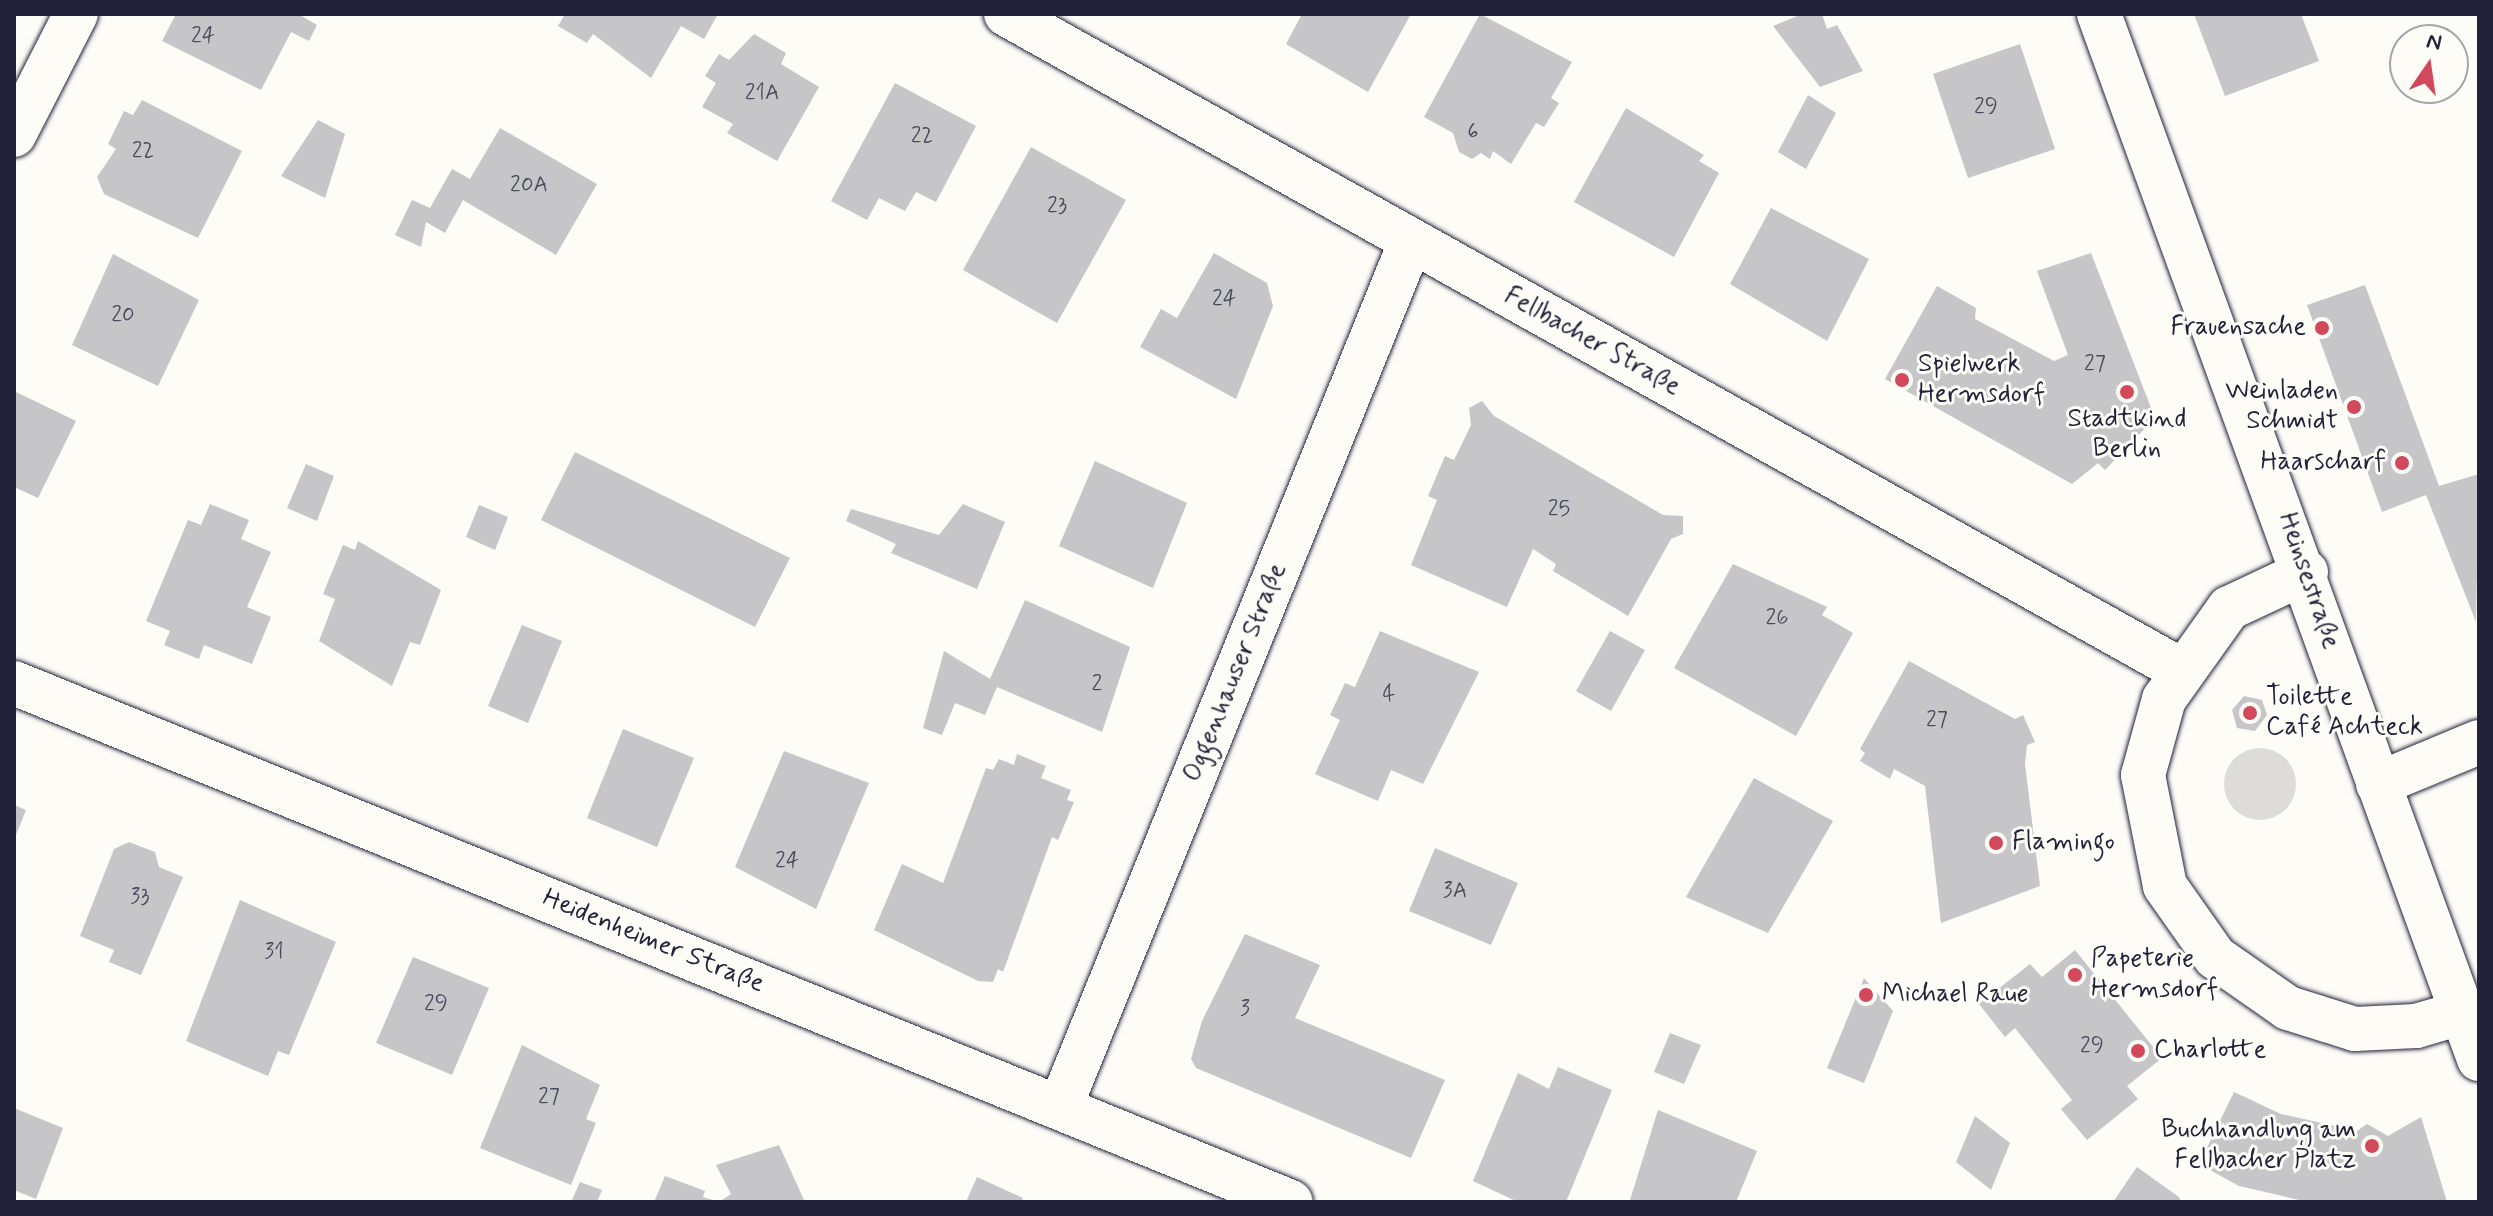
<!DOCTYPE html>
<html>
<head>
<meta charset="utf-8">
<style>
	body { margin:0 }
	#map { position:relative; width:2493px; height:1216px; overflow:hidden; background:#fdfcf7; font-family:Mynerve,sans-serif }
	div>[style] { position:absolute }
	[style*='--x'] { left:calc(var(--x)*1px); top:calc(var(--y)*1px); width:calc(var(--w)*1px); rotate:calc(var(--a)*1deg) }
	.green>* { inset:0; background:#dddcdb }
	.round { border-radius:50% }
	.building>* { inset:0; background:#c6c6c8 }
	.roads { filter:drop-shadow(0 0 2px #22223b) drop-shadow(0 0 2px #22223b) }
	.minor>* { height:44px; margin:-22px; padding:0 22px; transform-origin:22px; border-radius:22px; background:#fdfcf7 }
	.dots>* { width:22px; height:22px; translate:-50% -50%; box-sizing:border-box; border:4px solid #fdfcf7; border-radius:50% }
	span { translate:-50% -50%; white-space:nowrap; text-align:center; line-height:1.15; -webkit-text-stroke:6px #fdfcf7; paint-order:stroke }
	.number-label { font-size:22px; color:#4b4b5e }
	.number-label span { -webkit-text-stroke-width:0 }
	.poi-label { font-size:26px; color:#22223b }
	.right { translate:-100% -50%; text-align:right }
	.left { translate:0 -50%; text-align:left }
	.street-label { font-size:26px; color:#22223b }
	.frame { position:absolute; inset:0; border:16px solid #22223b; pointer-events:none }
	.north { position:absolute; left:2389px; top:24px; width:80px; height:80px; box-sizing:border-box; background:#fdfcf7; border:2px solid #a5a5ac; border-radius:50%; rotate:13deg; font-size:22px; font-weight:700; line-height:32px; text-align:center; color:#22223b }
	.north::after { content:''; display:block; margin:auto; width:28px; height:36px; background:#d1495b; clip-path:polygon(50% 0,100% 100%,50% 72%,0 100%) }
</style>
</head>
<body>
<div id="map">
	<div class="green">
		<i class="round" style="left:2224px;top:748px;width:72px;height:72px"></i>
	</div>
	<div class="building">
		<i style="clip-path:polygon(176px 14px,298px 14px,317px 25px,309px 41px,291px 32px,261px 90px,162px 41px)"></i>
		<i style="clip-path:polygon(565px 14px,718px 14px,704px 39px,681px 26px,651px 78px,593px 34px,587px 43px,558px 26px)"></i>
		<i style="clip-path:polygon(1302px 14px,1411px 14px,1368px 92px,1286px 44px)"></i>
		<i style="clip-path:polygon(1480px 14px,1572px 62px,1551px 98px,1559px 103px,1544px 127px,1536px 123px,1511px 164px,1493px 151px,1490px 159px,1481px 153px,1472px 159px,1459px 152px,1453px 133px,1424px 117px)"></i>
		<i style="clip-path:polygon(1802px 14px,1822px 14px,1827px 29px,1837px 25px,1863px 71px,1820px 87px,1773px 26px)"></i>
		<i style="clip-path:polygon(2194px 14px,2301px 14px,2319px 61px,2225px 96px)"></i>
		<i style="clip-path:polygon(754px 34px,786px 53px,781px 64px,819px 87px,777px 161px,727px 133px,733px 124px,702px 107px,716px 83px,705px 76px,719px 54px,729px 60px)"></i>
		<i style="clip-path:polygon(2020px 44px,2055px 149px,1968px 178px,1933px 74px)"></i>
		<i style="clip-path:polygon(895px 83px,976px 126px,936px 202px,916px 192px,905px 211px,879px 198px,867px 220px,831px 201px)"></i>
		<i style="clip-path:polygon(1808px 95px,1836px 113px,1806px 169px,1778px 152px)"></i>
		<i style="clip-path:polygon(142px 100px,242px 151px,198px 238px,104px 194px,97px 177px,116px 149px,108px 144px,124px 111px,133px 115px)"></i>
		<i style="clip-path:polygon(1626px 108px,1704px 155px,1699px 161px,1719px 173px,1674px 257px,1574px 202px)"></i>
		<i style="clip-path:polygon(318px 120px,345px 134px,325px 198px,281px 176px)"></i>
		<i style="clip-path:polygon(500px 128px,597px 184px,556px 255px,463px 200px,445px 233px,426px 222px,421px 247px,395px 235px,412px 200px,430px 208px,452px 169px,470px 179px)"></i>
		<i style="clip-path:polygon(1031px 147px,1126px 200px,1057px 323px,963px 270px)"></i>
		<i style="clip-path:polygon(1771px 208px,1869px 259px,1827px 341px,1730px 284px)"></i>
		<i style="clip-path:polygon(1214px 253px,1267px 283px,1273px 306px,1236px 399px,1140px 347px,1161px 309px,1177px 318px)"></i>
		<i style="clip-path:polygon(2091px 253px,2155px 418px,2105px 470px,2098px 463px,2072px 484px,1885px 379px,1937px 286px,1976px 308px,1975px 319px,2054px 361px,2068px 355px,2037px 271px)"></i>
		<i style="clip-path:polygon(113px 254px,199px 300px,158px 386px,72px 345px)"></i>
		<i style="clip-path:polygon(2365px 285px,2439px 486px,2479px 474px,2476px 622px,2426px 495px,2382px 512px,2307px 305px)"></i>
		<i style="clip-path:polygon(14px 391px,76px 421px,38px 498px,14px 487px)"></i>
		<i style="clip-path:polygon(1482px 401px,1494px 416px,1663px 515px,1683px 516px,1683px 534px,1671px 539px,1628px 616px,1553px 571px,1556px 564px,1533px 549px,1507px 607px,1411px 565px,1437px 500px,1428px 496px,1445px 456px,1454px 460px,1471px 425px,1469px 408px)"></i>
		<i style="clip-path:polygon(575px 452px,790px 558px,755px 627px,541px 520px)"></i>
		<i style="clip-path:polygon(1095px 461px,1187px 503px,1153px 588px,1059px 546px)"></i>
		<i style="clip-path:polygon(306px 464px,334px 476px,317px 521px,287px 508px)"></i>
		<i style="clip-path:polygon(210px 504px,249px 520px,241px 539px,271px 552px,247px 607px,271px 617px,252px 664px,204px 645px,199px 659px,164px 645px,170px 631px,146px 621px,188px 520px,201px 525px)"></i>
		<i style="clip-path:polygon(963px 504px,1005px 522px,977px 589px,891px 553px,896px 544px,846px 521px,851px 509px,939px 535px)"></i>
		<i style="clip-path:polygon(479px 505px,508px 517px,495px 550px,466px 537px)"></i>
		<i style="clip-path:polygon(358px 541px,441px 590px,420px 645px,410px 642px,392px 686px,319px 641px,335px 599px,323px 594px,343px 545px,355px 550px)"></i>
		<i style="clip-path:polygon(1733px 564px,1827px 607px,1822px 615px,1853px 633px,1796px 736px,1674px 668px)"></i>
		<i style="clip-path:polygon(1025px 600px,1130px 647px,1102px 732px,997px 687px,985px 715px,955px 703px,942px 735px,923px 728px,944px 651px,990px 679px)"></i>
		<i style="clip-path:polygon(522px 625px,562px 641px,528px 723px,488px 706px)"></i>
		<i style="clip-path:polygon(1380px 631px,1479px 672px,1423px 784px,1391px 770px,1378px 801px,1315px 774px,1340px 720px,1330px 715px,1345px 683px,1355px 687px)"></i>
		<i style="clip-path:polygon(1610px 631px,1645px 650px,1611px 711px,1576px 691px)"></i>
		<i style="clip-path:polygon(1909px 661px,2015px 719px,2023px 715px,2035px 742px,2027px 745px,2025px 764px,2040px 886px,1941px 923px,1925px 786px,1894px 769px,1890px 779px,1860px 761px,1865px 753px,1860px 749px)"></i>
		<i style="clip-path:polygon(2244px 696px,2262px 700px,2267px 715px,2255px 731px,2237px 728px,2232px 710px)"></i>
		<i style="clip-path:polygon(623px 729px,694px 758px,657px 847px,587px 818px)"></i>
		<i style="clip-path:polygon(784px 751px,869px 783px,816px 909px,735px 867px)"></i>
		<i style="clip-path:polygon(1017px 754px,1046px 766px,1041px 778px,1071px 790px,1067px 800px,1074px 802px,1058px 840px,1052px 837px,1003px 972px,998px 969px,993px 982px,978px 981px,874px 930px,902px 864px,943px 883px,986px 768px,993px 770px,999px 759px,1014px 765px)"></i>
		<i style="clip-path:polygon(1754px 778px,1833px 821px,1768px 933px,1686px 897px)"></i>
		<i style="clip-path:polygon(14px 805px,26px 810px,14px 840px)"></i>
		<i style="clip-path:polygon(129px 842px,155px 852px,159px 867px,183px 877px,141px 975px,109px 962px,114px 950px,80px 936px,114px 849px)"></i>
		<i style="clip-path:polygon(1435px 848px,1518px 883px,1491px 945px,1409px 911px)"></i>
		<i style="clip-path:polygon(240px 900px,336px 942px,289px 1055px,278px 1051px,268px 1076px,186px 1041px)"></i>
		<i style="clip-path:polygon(1245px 934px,1320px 965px,1295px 1018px,1445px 1080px,1411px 1158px,1196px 1068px,1191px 1059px,1202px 1021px)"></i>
		<i style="clip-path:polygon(2075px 950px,2162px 1058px,2127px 1086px,2138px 1099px,2087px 1140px,2061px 1109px,2072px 1100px,2015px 1028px,2005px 1037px,1979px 1004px,2030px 964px,2042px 977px)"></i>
		<i style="clip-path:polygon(413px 957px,489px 988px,452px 1075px,376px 1043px)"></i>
		<i style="clip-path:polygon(1864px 978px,1893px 1011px,1864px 1083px,1827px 1068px)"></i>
		<i style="clip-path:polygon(1670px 1033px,1701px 1045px,1684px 1084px,1654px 1072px)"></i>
		<i style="clip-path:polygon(522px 1045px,600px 1085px,586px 1119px,596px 1123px,571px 1185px,480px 1148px)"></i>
		<i style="clip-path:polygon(1558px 1067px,1612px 1090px,1566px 1202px,1518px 1202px,1473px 1181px,1518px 1073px,1549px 1089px)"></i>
		<i style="clip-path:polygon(2234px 1092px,2281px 1114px,2357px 1131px,2367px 1124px,2388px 1136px,2421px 1117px,2447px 1202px,2308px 1202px,2239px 1186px,2199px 1164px)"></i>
		<i style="clip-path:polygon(14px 1108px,63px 1128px,36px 1199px,14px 1190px)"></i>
		<i style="clip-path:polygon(1658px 1110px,1757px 1151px,1736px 1202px,1630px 1200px)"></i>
		<i style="clip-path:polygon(1975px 1116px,2010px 1143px,1991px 1190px,1956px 1162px)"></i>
		<i style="clip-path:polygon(779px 1145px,805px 1202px,719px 1202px,731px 1194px,716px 1165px)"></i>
		<i style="clip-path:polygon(2137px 1167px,2179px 1197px,2181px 1202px,2113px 1202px)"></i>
		<i style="clip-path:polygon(665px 1176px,705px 1191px,703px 1197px,719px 1202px,654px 1202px)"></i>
		<i style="clip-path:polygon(977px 1177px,1023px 1198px,1022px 1202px,966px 1202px)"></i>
		<i style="clip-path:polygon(580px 1182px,602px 1190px,597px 1202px,571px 1202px)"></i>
	</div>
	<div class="roads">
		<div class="minor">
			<i style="--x:1006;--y:14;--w:1343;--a:29.18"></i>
			<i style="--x:2099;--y:14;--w:1112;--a:70.02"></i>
			<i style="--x:14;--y:135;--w:136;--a:-62.9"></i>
			<i style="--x:2306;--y:572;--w:85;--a:154.9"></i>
			<i style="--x:2229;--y:608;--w:112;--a:125.5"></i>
			<i style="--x:2164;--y:699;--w:79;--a:105.4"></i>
			<i style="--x:2143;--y:775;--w:113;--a:78.8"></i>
			<i style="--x:2165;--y:886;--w:87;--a:54.8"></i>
			<i style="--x:2215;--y:957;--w:89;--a:34.9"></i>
			<i style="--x:2288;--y:1008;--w:70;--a:17.4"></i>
			<i style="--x:2355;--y:1029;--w:61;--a:-2.8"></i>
			<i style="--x:2416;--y:1026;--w:47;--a:-16.1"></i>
			<i style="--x:14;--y:683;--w:1378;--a:22.12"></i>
			<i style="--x:2378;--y:784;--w:109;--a:-22.6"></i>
			<i style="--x:1061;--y:1105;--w:932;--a:-67.95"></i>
		</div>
	</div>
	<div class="dots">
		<i style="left:2322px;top:328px;background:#d1495b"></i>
		<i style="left:1902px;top:380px;background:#d1495b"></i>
		<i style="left:2127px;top:392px;background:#d1495b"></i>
		<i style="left:2354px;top:407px;background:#d1495b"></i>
		<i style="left:2402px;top:463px;background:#d1495b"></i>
		<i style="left:2250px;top:713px;background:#d1495b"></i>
		<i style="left:1996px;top:843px;background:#d1495b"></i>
		<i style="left:2075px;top:975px;background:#d1495b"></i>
		<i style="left:1866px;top:995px;background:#d1495b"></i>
		<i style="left:2138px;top:1051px;background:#d1495b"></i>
		<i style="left:2372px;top:1146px;background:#d1495b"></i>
	</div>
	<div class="number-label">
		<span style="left:203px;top:37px">24</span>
		<span style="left:762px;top:94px">21A</span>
		<span style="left:1986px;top:108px">29</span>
		<span style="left:1473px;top:133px">6</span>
		<span style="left:922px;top:137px">22</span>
		<span style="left:143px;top:152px">22</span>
		<span style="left:529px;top:186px">20A</span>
		<span style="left:1057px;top:207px">23</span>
		<span style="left:1224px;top:300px">24</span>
		<span style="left:123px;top:316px">20</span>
		<span style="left:2095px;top:365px">27</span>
		<span style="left:1559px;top:510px">25</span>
		<span style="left:1777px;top:619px">26</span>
		<span style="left:1097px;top:685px">2</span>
		<span style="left:1389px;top:695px">4</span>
		<span style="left:1937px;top:721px">27</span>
		<span style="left:787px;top:862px">24</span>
		<span style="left:1455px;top:892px">3A</span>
		<span style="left:140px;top:898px">33</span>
		<span style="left:274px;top:953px">31</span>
		<span style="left:436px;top:1005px">29</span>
		<span style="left:1245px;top:1010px">3</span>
		<span style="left:2092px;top:1047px">29</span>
		<span style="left:549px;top:1098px">27</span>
	</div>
	<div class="poi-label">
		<span class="right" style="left:2306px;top:328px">Frauensache</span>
		<span class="left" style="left:1918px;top:380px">Spielwerk<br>Hermsdorf</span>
		<span class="right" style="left:2338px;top:407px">Weinladen<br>Schmidt</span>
		<span style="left:2127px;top:435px">Stadtkind<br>Berlin</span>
		<span class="right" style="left:2386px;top:463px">Haarscharf</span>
		<span class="left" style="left:2266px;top:713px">Toilette<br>Café Achteck</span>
		<span class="left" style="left:2012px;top:843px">Flamingo</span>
		<span class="left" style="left:2091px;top:975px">Papeterie<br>Hermsdorf</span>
		<span class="left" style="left:1882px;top:995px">Michael Raue</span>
		<span class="left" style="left:2154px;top:1051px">Charlotte</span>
		<span class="right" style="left:2356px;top:1146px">Buchhandlung am<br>Fellbacher Platz</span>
	</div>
	<div class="street-label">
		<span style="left:1592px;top:342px;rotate:29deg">Fellbacher Straße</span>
		<span style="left:2308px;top:581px;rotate:71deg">Heinsestraße</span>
		<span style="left:1236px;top:673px;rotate:-68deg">Oggenhauser Straße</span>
		<span style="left:653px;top:942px;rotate:22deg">Heidenheimer Straße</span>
	</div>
	<div class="frame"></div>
	<div class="north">N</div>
</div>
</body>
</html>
